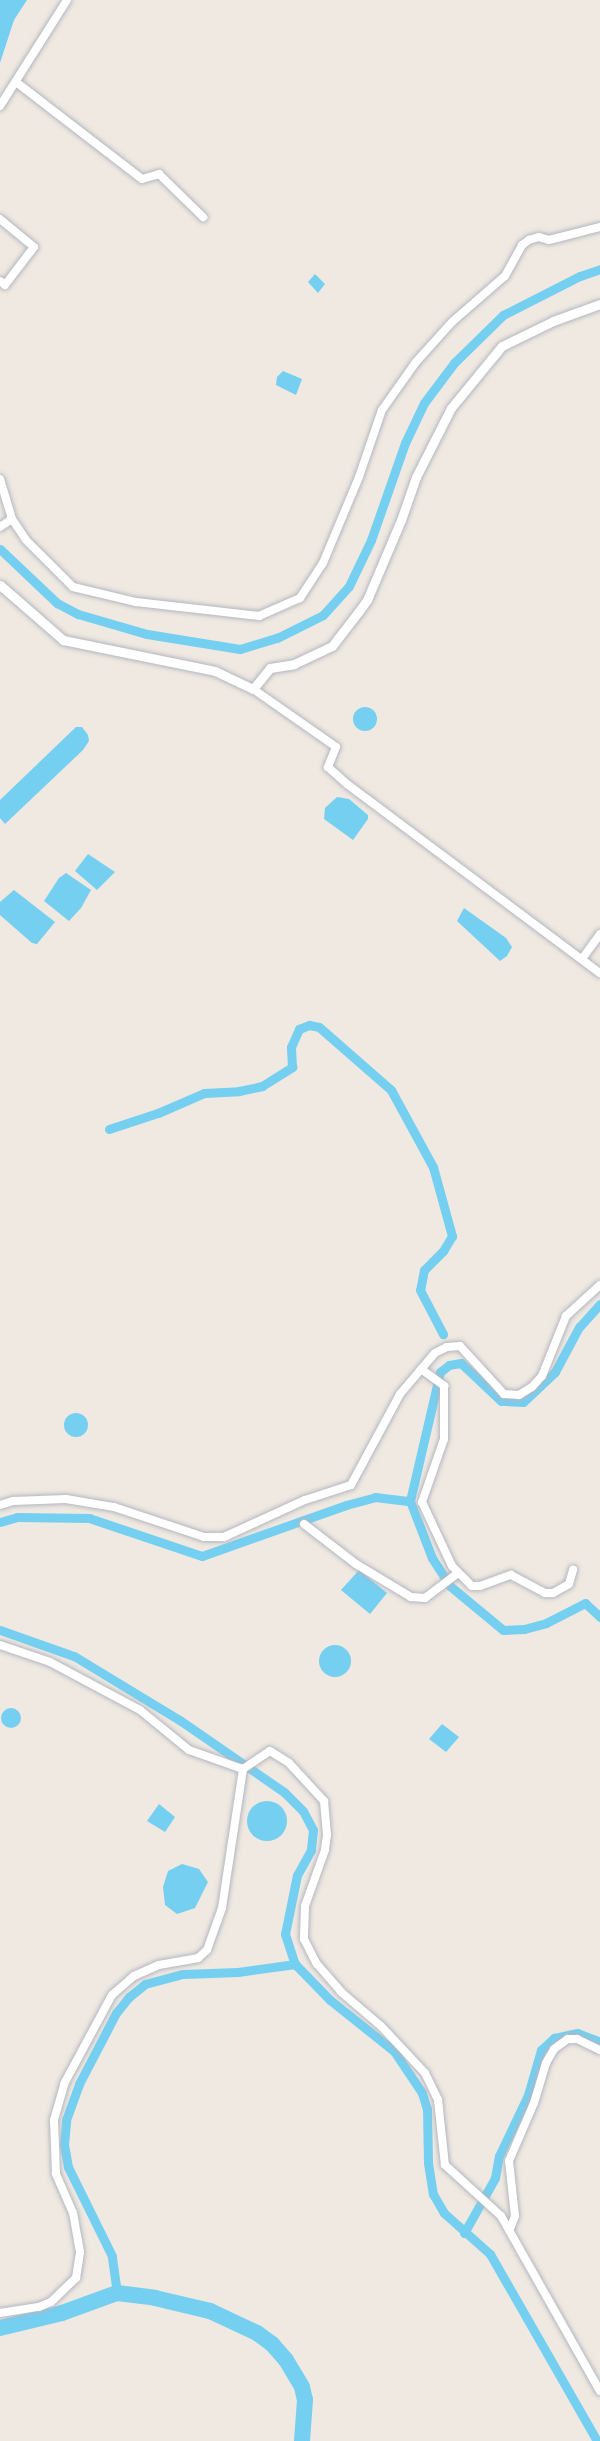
<!DOCTYPE html>
<html>
<head>
<meta charset="utf-8">
<style>
	body { margin:0 }
	#map { position:relative; width:600px; height:2441px; overflow:hidden; background:#efe9e1; font-family:"Sofia Sans Condensed",sans-serif }
	div>[style] { position:absolute }
	[style*='--x'] { left:calc(var(--x)*1px); top:calc(var(--y)*1px); width:calc(var(--w)*1px); rotate:calc(var(--a)*1deg) }
	.water>* { inset:0; background:#75cff0 }
	.round { border-radius:50% }
	.canal>* { height:9px; margin:-4.5px; padding:0 4.5px; transform-origin:4.5px; border-radius:4.5px; background:#75cff0 }
	.river>* { height:16px; margin:-8px; padding:0 8px; transform-origin:8px; border-radius:8px; background:#75cff0 }
	.roads { filter:drop-shadow(0 0 2px #b4b7c1) drop-shadow(0 0 2px #b4b7c1) }
	.minor>* { height:8px; margin:-4px; padding:0 4px; transform-origin:4px; border-radius:4px; background:#fff }
	.tertiary>* { height:9px; margin:-4.5px; padding:0 4.5px; transform-origin:4.5px; border-radius:4.5px; background:#fff }
	span { translate:-50% -50%; white-space:nowrap; text-align:center; line-height:1.15; -webkit-text-stroke:4.5px #fff; paint-order:stroke }
</style>
</head>
<body>
<div id="map">
	<div class="water">
		<i style="clip-path:polygon(0 0,27px 0,14px 20px,0 63px)"></i>
		<i style="clip-path:polygon(315px 274px,325px 284px,318px 293px,308px 282px)"></i>
		<i style="clip-path:polygon(283px 371px,302px 379px,296px 395px,276px 385px,277px 377px)"></i>
		<i class="round" style="left:353px;top:707px;width:24px;height:24px"></i>
		<i style="clip-path:polygon(76px 727px,82px 727px,88px 735px,89px 741px,83px 750px,5px 824px,0 818px,0 800px)"></i>
		<i style="clip-path:polygon(337px 797px,349px 799px,368px 815px,368px 819px,353px 840px,324px 819px,325px 808px)"></i>
		<i style="clip-path:polygon(88px 854px,115px 872px,97px 890px,75px 871px)"></i>
		<i style="clip-path:polygon(66px 873px,91px 890px,81px 908px,69px 921px,44px 901px,59px 878px)"></i>
		<i style="clip-path:polygon(14px 890px,55px 922px,37px 944px,32px 943px,0 915px,0 902px)"></i>
		<i style="clip-path:polygon(464px 908px,506px 938px,512px 947px,507px 956px,500px 961px,457px 921px)"></i>
		<i class="round" style="left:64px;top:1413px;width:24px;height:24px"></i>
		<i style="clip-path:polygon(359px 1570px,387px 1593px,370px 1614px,341px 1590px)"></i>
		<i class="round" style="left:319px;top:1645px;width:32px;height:32px"></i>
		<i class="round" style="left:1px;top:1708px;width:20px;height:20px"></i>
		<i style="clip-path:polygon(442px 1724px,459px 1737px,446px 1752px,429px 1739px)"></i>
		<i class="round" style="left:247px;top:1801px;width:40px;height:40px"></i>
		<i style="clip-path:polygon(159px 1804px,175px 1817px,165px 1832px,147px 1821px)"></i>
		<i style="clip-path:polygon(182px 1864px,199px 1869px,208px 1882px,195px 1908px,177px 1914px,165px 1905px,163px 1887px,168px 1871px)"></i>
	</div>
	<div class="canal">
		<i style="--x:0;--y:549;--w:79;--a:43.5"></i>
		<i style="--x:57;--y:603;--w:24;--a:28"></i>
		<i style="--x:78;--y:614;--w:72;--a:16.2"></i>
		<i style="--x:147;--y:634;--w:94;--a:9.2"></i>
		<i style="--x:240;--y:649;--w:39;--a:-17"></i>
		<i style="--x:277;--y:638;--w:51;--a:-26.6"></i>
		<i style="--x:323;--y:615;--w:39;--a:-48"></i>
		<i style="--x:349;--y:586;--w:51;--a:-64.4"></i>
		<i style="--x:371;--y:540;--w:103;--a:-70.7"></i>
		<i style="--x:405;--y:443;--w:44;--a:-64.6"></i>
		<i style="--x:424;--y:403;--w:50;--a:-53.1"></i>
		<i style="--x:454;--y:363;--w:69;--a:-44.4"></i>
		<i style="--x:503;--y:315;--w:86;--a:-26.9"></i>
		<i style="--x:580;--y:276;--w:21;--a:-19"></i>
		<i style="--x:109;--y:1129;--w:52;--a:-18.1"></i>
		<i style="--x:158;--y:1113;--w:50;--a:-23.5"></i>
		<i style="--x:204;--y:1093;--w:35;--a:-3"></i>
		<i style="--x:239;--y:1091;--w:24;--a:-12"></i>
		<i style="--x:262;--y:1086;--w:36;--a:-32"></i>
		<i style="--x:292;--y:1067;--w:20;--a:-93"></i>
		<i style="--x:291;--y:1047;--w:20;--a:-66"></i>
		<i style="--x:299;--y:1029;--w:11;--a:-22"></i>
		<i style="--x:309;--y:1025;--w:10;--a:11"></i>
		<i style="--x:319;--y:1027;--w:96;--a:41.2"></i>
		<i style="--x:391;--y:1090;--w:88;--a:61.4"></i>
		<i style="--x:433;--y:1167;--w:72;--a:74.6"></i>
		<i style="--x:452;--y:1236;--w:17;--a:121"></i>
		<i style="--x:443;--y:1251;--w:27;--a:135"></i>
		<i style="--x:424;--y:1270;--w:20;--a:101"></i>
		<i style="--x:420;--y:1290;--w:50;--a:62.4"></i>
		<i style="--x:600;--y:1304;--w:31;--a:132"></i>
		<i style="--x:579;--y:1327;--w:51;--a:118.1"></i>
		<i style="--x:555;--y:1372;--w:44;--a:136.8"></i>
		<i style="--x:523;--y:1402;--w:22;--a:-177"></i>
		<i style="--x:501;--y:1401;--w:55;--a:-136.5"></i>
		<i style="--x:461;--y:1363;--w:12;--a:171"></i>
		<i style="--x:449;--y:1365;--w:11;--a:142"></i>
		<i style="--x:440;--y:1372;--w:132;--a:103.1"></i>
		<i style="--x:410;--y:1501;--w:61;--a:68.9"></i>
		<i style="--x:432;--y:1558;--w:33;--a:57"></i>
		<i style="--x:450;--y:1586;--w:69;--a:39.7"></i>
		<i style="--x:503;--y:1630;--w:21;--a:-3"></i>
		<i style="--x:524;--y:1629;--w:23;--a:-15"></i>
		<i style="--x:546;--y:1623;--w:44;--a:-27.1"></i>
		<i style="--x:585;--y:1603;--w:21;--a:43"></i>
		<i style="--x:0;--y:1522;--w:18;--a:-16"></i>
		<i style="--x:17;--y:1517;--w:72;--a:0.8"></i>
		<i style="--x:89;--y:1518;--w:119;--a:18.6"></i>
		<i style="--x:202;--y:1556;--w:153;--a:-19.5"></i>
		<i style="--x:346;--y:1505;--w:30;--a:-15"></i>
		<i style="--x:375;--y:1497;--w:35;--a:7"></i>
		<i style="--x:0;--y:1630;--w:78;--a:19.4"></i>
		<i style="--x:74;--y:1656;--w:125;--a:31.3"></i>
		<i style="--x:181;--y:1721;--w:125;--a:34.6"></i>
		<i style="--x:284;--y:1792;--w:27;--a:45"></i>
		<i style="--x:303;--y:1811;--w:21;--a:62"></i>
		<i style="--x:313;--y:1830;--w:20;--a:96"></i>
		<i style="--x:311;--y:1850;--w:29;--a:119"></i>
		<i style="--x:297;--y:1875;--w:60;--a:101.5"></i>
		<i style="--x:285;--y:1934;--w:32;--a:72"></i>
		<i style="--x:464;--y:2233;--w:63;--a:-60.6"></i>
		<i style="--x:495;--y:2178;--w:22;--a:-80"></i>
		<i style="--x:499;--y:2156;--w:68;--a:-64.6"></i>
		<i style="--x:528;--y:2095;--w:47;--a:-73.9"></i>
		<i style="--x:541;--y:2050;--w:18;--a:-43"></i>
		<i style="--x:554;--y:2038;--w:24;--a:-12"></i>
		<i style="--x:577;--y:2033;--w:25;--a:21"></i>
		<i style="--x:117;--y:2293;--w:37;--a:-98"></i>
		<i style="--x:112;--y:2256;--w:99;--a:-116.3"></i>
		<i style="--x:68;--y:2167;--w:22;--a:-100"></i>
		<i style="--x:64;--y:2145;--w:25;--a:-85"></i>
		<i style="--x:66;--y:2120;--w:38;--a:-70"></i>
		<i style="--x:79;--y:2084;--w:80;--a:-62.5"></i>
		<i style="--x:116;--y:2013;--w:21;--a:-51"></i>
		<i style="--x:129;--y:1997;--w:21;--a:-39"></i>
		<i style="--x:145;--y:1984;--w:39;--a:-15"></i>
		<i style="--x:183;--y:1974;--w:55;--a:-2.1"></i>
		<i style="--x:238;--y:1972;--w:58;--a:-8"></i>
		<i style="--x:295;--y:1964;--w:50;--a:45.8"></i>
		<i style="--x:330;--y:2000;--w:82;--a:38.6"></i>
		<i style="--x:394;--y:2051;--w:50;--a:56.3"></i>
		<i style="--x:422;--y:2093;--w:17;--a:73"></i>
		<i style="--x:427;--y:2109;--w:54;--a:88.9"></i>
		<i style="--x:428;--y:2163;--w:31;--a:81"></i>
		<i style="--x:433;--y:2194;--w:22;--a:60"></i>
		<i style="--x:444;--y:2213;--w:62;--a:41.7"></i>
		<i style="--x:490;--y:2254;--w:215;--a:60.2"></i>
	</div>
	<div class="river">
		<i style="--x:0;--y:2328;--w:64;--a:-13.6"></i>
		<i style="--x:62;--y:2313;--w:59;--a:-20"></i>
		<i style="--x:117;--y:2293;--w:38;--a:7"></i>
		<i style="--x:155;--y:2298;--w:57;--a:13.3"></i>
		<i style="--x:210;--y:2311;--w:52;--a:25.1"></i>
		<i style="--x:257;--y:2333;--w:19;--a:36"></i>
		<i style="--x:272;--y:2344;--w:21;--a:49"></i>
		<i style="--x:286;--y:2360;--w:31;--a:59"></i>
		<i style="--x:302;--y:2387;--w:13;--a:77"></i>
		<i style="--x:305;--y:2400;--w:41;--a:94.2"></i>
	</div>
	<div class="roads">
		<div class="minor">
			<i style="--x:16;--y:82;--w:159;--a:37.6"></i>
			<i style="--x:142;--y:179;--w:18;--a:-16"></i>
			<i style="--x:159;--y:174;--w:62;--a:44.3"></i>
			<i style="--x:0;--y:106;--w:125;--a:-57.7"></i>
			<i style="--x:0;--y:219;--w:44;--a:39.5"></i>
			<i style="--x:34;--y:247;--w:48;--a:127.3"></i>
			<i style="--x:5;--y:285;--w:6;--a:-141"></i>
			<i style="--x:0;--y:479;--w:42;--a:73.3"></i>
			<i style="--x:12;--y:519;--w:25;--a:56"></i>
			<i style="--x:26;--y:540;--w:66;--a:45"></i>
			<i style="--x:73;--y:587;--w:65;--a:13.4"></i>
			<i style="--x:136;--y:602;--w:124;--a:6.5"></i>
			<i style="--x:259;--y:616;--w:45;--a:-23.7"></i>
			<i style="--x:300;--y:598;--w:42;--a:-56.7"></i>
			<i style="--x:323;--y:563;--w:93;--a:-67.3"></i>
			<i style="--x:359;--y:477;--w:71;--a:-71.1"></i>
			<i style="--x:382;--y:410;--w:59;--a:-54.7"></i>
			<i style="--x:416;--y:362;--w:54;--a:-48"></i>
			<i style="--x:452;--y:322;--w:70;--a:-41"></i>
			<i style="--x:505;--y:276;--w:35;--a:-61"></i>
			<i style="--x:522;--y:245;--w:9;--a:-36"></i>
			<i style="--x:529;--y:240;--w:10;--a:-17"></i>
			<i style="--x:539;--y:237;--w:10;--a:17"></i>
			<i style="--x:549;--y:240;--w:53;--a:-14.3"></i>
			<i style="--x:0;--y:527;--w:14;--a:-34"></i>
			<i style="--x:253;--y:689;--w:101;--a:34.9"></i>
			<i style="--x:336;--y:747;--w:22;--a:112"></i>
			<i style="--x:328;--y:767;--w:25;--a:42"></i>
			<i style="--x:347;--y:784;--w:316;--a:36.8"></i>
			<i style="--x:582;--y:959;--w:31;--a:-54"></i>
			<i style="--x:421;--y:1369;--w:29;--a:36"></i>
			<i style="--x:444;--y:1386;--w:53;--a:90"></i>
			<i style="--x:444;--y:1439;--w:67;--a:109.2"></i>
			<i style="--x:422;--y:1502;--w:71;--a:64.9"></i>
			<i style="--x:452;--y:1566;--w:28;--a:45"></i>
			<i style="--x:472;--y:1586;--w:8;--a:0"></i>
			<i style="--x:480;--y:1586;--w:33;--a:-20"></i>
			<i style="--x:511;--y:1575;--w:38;--a:28"></i>
			<i style="--x:545;--y:1593;--w:8;--a:0"></i>
			<i style="--x:553;--y:1593;--w:18;--a:-29"></i>
			<i style="--x:569;--y:1584;--w:15;--a:-74"></i>
			<i style="--x:0;--y:1505;--w:14;--a:-17"></i>
			<i style="--x:13;--y:1501;--w:53;--a:-2.2"></i>
			<i style="--x:66;--y:1499;--w:49;--a:9.5"></i>
			<i style="--x:114;--y:1507;--w:95;--a:18.4"></i>
			<i style="--x:204;--y:1537;--w:20;--a:0"></i>
			<i style="--x:224;--y:1537;--w:89;--a:-24.6"></i>
			<i style="--x:305;--y:1500;--w:48;--a:-18.1"></i>
			<i style="--x:351;--y:1485;--w:103;--a:-61.7"></i>
			<i style="--x:400;--y:1394;--w:54;--a:-49.5"></i>
			<i style="--x:435;--y:1353;--w:13;--a:-27"></i>
			<i style="--x:447;--y:1347;--w:13;--a:-4"></i>
			<i style="--x:460;--y:1346;--w:65;--a:47.5"></i>
			<i style="--x:504;--y:1394;--w:15;--a:4"></i>
			<i style="--x:519;--y:1395;--w:15;--a:-32"></i>
			<i style="--x:532;--y:1387;--w:15;--a:-48"></i>
			<i style="--x:542;--y:1376;--w:65;--a:-68.2"></i>
			<i style="--x:566;--y:1316;--w:46;--a:-42.4"></i>
			<i style="--x:304;--y:1524;--w:66;--a:37.6"></i>
			<i style="--x:356;--y:1564;--w:64;--a:31"></i>
			<i style="--x:411;--y:1597;--w:14;--a:4"></i>
			<i style="--x:425;--y:1598;--w:41;--a:-37.1"></i>
			<i style="--x:0;--y:1645;--w:53;--a:18.8"></i>
			<i style="--x:50;--y:1662;--w:102;--a:28.1"></i>
			<i style="--x:140;--y:1710;--w:63;--a:39.2"></i>
			<i style="--x:189;--y:1750;--w:57;--a:19.4"></i>
			<i style="--x:510;--y:2229;--w:14;--a:-69"></i>
			<i style="--x:515;--y:2216;--w:55;--a:-96.2"></i>
			<i style="--x:509;--y:2161;--w:63;--a:-66.7"></i>
			<i style="--x:534;--y:2103;--w:42;--a:-73.3"></i>
			<i style="--x:546;--y:2063;--w:16;--a:-60"></i>
			<i style="--x:554;--y:2049;--w:17;--a:-36"></i>
			<i style="--x:568;--y:2039;--w:9;--a:0"></i>
			<i style="--x:577;--y:2039;--w:25;--a:26"></i>
			<i style="--x:0;--y:2313;--w:39;--a:-9"></i>
			<i style="--x:39;--y:2307;--w:13;--a:-23"></i>
			<i style="--x:51;--y:2302;--w:35;--a:-44"></i>
			<i style="--x:76;--y:2278;--w:26;--a:-81"></i>
			<i style="--x:80;--y:2252;--w:11;--a:-100"></i>
			<i style="--x:78;--y:2241;--w:28;--a:-100"></i>
			<i style="--x:73;--y:2213;--w:43;--a:-113.6"></i>
			<i style="--x:56;--y:2174;--w:54;--a:-92.1"></i>
			<i style="--x:54;--y:2120;--w:37;--a:-74"></i>
			<i style="--x:64;--y:2084;--w:101;--a:-61.7"></i>
			<i style="--x:112;--y:1995;--w:29;--a:-41"></i>
			<i style="--x:134;--y:1976;--w:27;--a:-24"></i>
			<i style="--x:159;--y:1965;--w:40;--a:-10"></i>
			<i style="--x:198;--y:1958;--w:12;--a:-42"></i>
			<i style="--x:207;--y:1950;--w:45;--a:-70.3"></i>
			<i style="--x:222;--y:1908;--w:141;--a:-81.4"></i>
			<i style="--x:243;--y:1769;--w:32;--a:-34"></i>
			<i style="--x:270;--y:1751;--w:22;--a:32"></i>
			<i style="--x:289;--y:1763;--w:52;--a:47.4"></i>
			<i style="--x:324;--y:1801;--w:34;--a:85"></i>
			<i style="--x:327;--y:1835;--w:15;--a:98"></i>
			<i style="--x:325;--y:1850;--w:59;--a:109.7"></i>
			<i style="--x:305;--y:1906;--w:33;--a:92"></i>
			<i style="--x:304;--y:1939;--w:28;--a:63"></i>
			<i style="--x:317;--y:1964;--w:37;--a:49"></i>
			<i style="--x:341;--y:1992;--w:52;--a:40.4"></i>
			<i style="--x:381;--y:2026;--w:64;--a:46.9"></i>
			<i style="--x:425;--y:2073;--w:30;--a:64"></i>
			<i style="--x:438;--y:2100;--w:65;--a:83.9"></i>
			<i style="--x:445;--y:2165;--w:76;--a:42.3"></i>
			<i style="--x:501;--y:2216;--w:201;--a:60.5"></i>
		</div>
		<div class="tertiary">
			<i style="--x:0;--y:585;--w:84;--a:41.1"></i>
			<i style="--x:63;--y:640;--w:155;--a:11.5"></i>
			<i style="--x:215;--y:671;--w:42;--a:25.3"></i>
			<i style="--x:253;--y:689;--w:27;--a:-51"></i>
			<i style="--x:270;--y:668;--w:24;--a:-9"></i>
			<i style="--x:294;--y:664;--w:42;--a:-25.3"></i>
			<i style="--x:332;--y:646;--w:44;--a:-52.4"></i>
			<i style="--x:359;--y:611;--w:14;--a:-54"></i>
			<i style="--x:367;--y:600;--w:87;--a:-67"></i>
			<i style="--x:401;--y:520;--w:46;--a:-70.8"></i>
			<i style="--x:416;--y:477;--w:77;--a:-63.1"></i>
			<i style="--x:451;--y:408;--w:80;--a:-50.6"></i>
			<i style="--x:502;--y:346;--w:57;--a:-26.1"></i>
			<i style="--x:553;--y:321;--w:50;--a:-19.9"></i>
		</div>
	</div>
</div>
</body>
</html>
